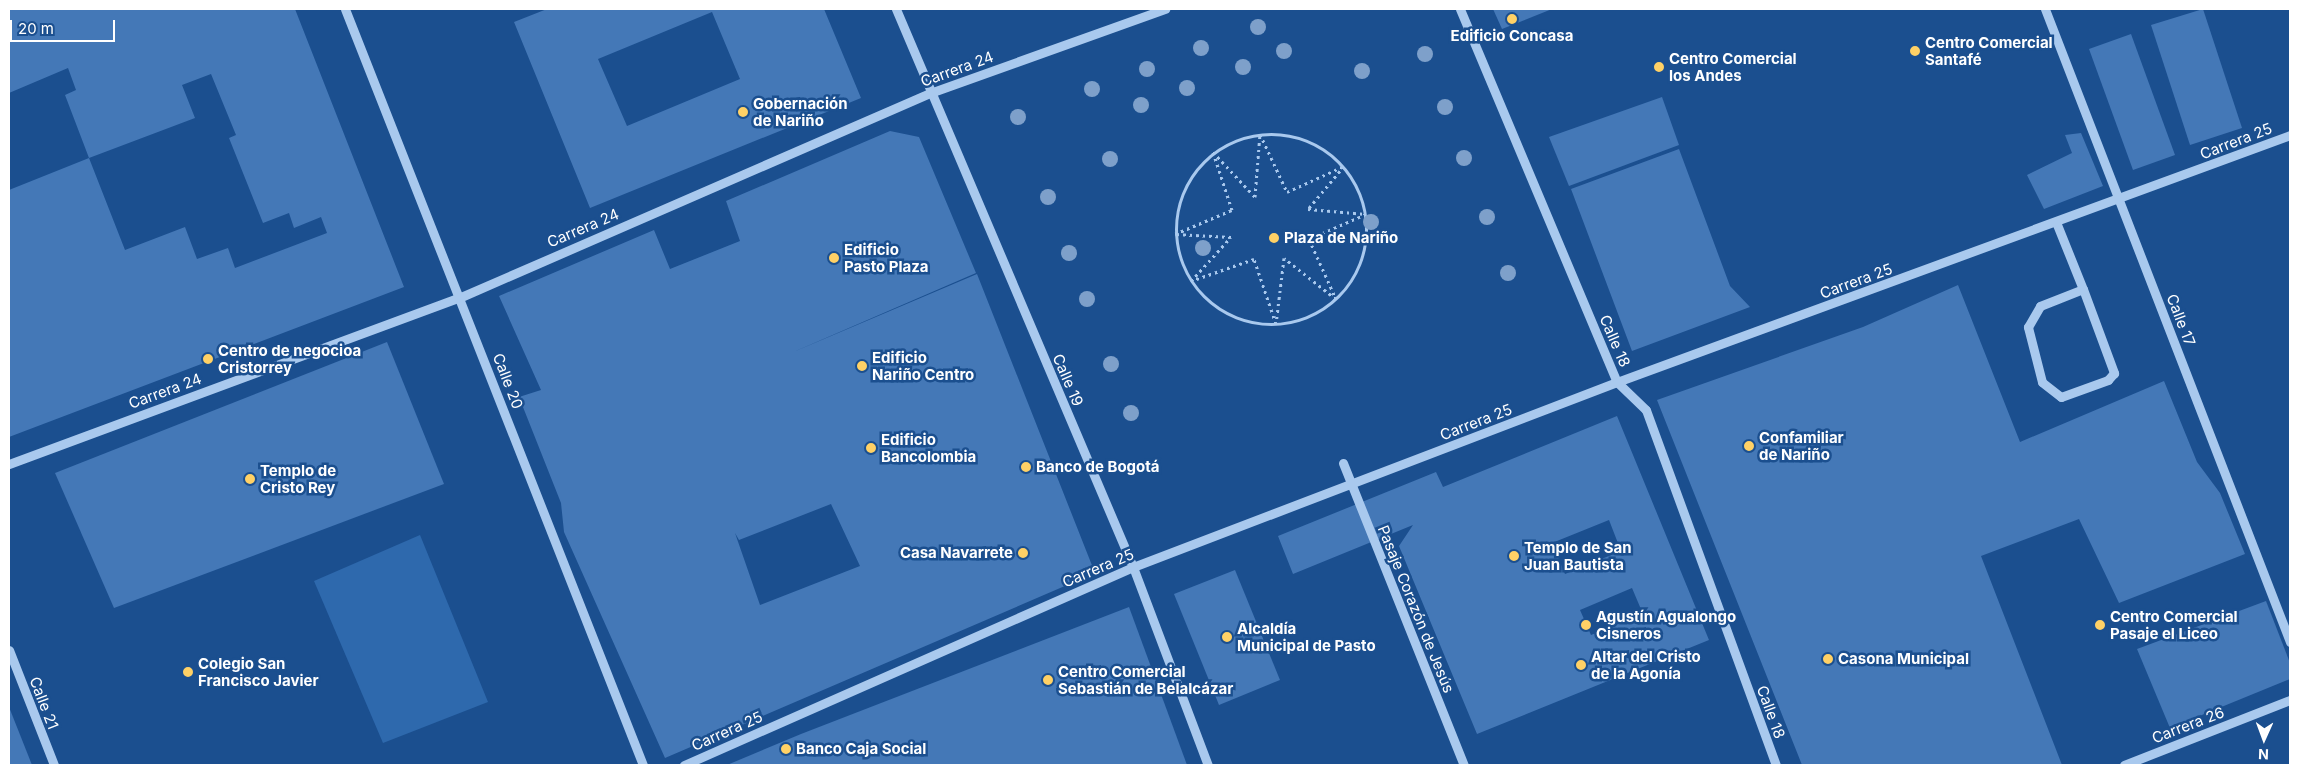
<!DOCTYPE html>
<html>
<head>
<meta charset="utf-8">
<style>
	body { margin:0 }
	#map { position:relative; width:2299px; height:774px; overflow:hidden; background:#1b4f8f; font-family:Inter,sans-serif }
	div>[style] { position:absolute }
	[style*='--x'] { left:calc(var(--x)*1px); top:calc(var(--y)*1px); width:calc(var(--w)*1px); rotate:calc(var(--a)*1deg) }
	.green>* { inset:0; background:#2e69ad }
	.building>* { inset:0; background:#4478b7 }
	.path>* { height:3px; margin-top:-1.5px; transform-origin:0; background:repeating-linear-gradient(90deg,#a9c9ee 0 2.5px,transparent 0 6.5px) }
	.path>.ring { margin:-1.5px; padding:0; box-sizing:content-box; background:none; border:3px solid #a9c9ee; border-radius:50% }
	.minor>* { height:9px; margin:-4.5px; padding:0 4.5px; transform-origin:4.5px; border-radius:4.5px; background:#a9c9ee }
	.trees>* { width:16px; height:16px; margin:-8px; border-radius:50%; background:#7ea0ca }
	.dots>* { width:14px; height:14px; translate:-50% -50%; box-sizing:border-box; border:2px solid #1b4f8f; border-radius:50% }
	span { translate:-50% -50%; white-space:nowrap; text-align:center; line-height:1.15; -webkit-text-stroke:5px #1b4f8f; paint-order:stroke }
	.poi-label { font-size:15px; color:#fff; font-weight:700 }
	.left { translate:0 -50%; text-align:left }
	.right { translate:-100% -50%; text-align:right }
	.street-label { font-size:15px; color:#fff }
	.frame { position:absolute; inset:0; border:10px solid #fff; pointer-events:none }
	.north { position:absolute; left:2239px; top:714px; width:50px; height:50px; -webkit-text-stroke:4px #1b4f8f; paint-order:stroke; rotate:182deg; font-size:14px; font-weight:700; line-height:20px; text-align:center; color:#fff }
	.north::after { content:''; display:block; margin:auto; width:18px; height:22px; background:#fff; clip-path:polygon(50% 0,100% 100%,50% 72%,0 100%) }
	.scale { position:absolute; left:10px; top:20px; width:105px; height:22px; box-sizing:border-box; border:2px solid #fff; border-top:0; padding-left:6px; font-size:15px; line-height:18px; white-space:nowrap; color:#fff; -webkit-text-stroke:4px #1b4f8f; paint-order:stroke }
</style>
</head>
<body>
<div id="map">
	<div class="green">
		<i style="clip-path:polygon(420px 535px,488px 702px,383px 743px,314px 581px)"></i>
	</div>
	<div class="building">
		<i style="clip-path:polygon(evenodd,9px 9px,295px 9px,404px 287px,9px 437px,9px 190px,89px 158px,65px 95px,76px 90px,68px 68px,9px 93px,9px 9px,211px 74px,236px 135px,229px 138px,263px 223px,289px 213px,294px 228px,321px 217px,327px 233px,235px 268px,228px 248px,197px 259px,185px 227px,125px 250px,89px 158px,195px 118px,182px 85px,211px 74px)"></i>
		<i style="clip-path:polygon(evenodd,547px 9px,824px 9px,861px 98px,590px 208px,514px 22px,547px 9px,712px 12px,740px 79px,627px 126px,598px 59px,712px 12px)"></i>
		<i style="clip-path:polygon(1493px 9px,1552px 9px,1502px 29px)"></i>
		<i style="clip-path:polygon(2203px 9px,2242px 128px,2190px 145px,2151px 25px)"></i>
		<i style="clip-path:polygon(2131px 34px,2175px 155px,2133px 170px,2089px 49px)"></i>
		<i style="clip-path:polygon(1662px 97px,1679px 145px,1569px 186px,1549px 137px)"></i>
		<i style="clip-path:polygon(evenodd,890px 131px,919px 137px,976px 273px,791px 353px,977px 274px,1095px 573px,665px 758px,564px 532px,561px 503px,519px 397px,541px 390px,499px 296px,654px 230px,670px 269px,740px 241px,726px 201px,890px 131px,831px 504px,860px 566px,760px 605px,735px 533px,739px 540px,831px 504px)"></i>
		<i style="clip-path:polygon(2081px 133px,2103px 186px,2044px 209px,2027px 175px,2072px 153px,2065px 135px)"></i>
		<i style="clip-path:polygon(1679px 149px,1730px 286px,1750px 307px,1632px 351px,1571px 189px)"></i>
		<i style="clip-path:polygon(1958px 285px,2020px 442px,2164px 381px,2197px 462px,2220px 493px,2245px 554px,2119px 603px,2079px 519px,1981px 556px,2062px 765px,1802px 765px,1657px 400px,1863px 327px)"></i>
		<i style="clip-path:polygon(387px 342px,444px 484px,114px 608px,55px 473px)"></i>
		<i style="clip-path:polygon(evenodd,1617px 416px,1709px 640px,1477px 734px,1399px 546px,1413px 525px,1293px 574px,1278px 536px,1436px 472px,1443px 487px,1617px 416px,1609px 520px,1621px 551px,1565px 574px,1552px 543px,1609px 520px,1617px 416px,1632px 588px,1643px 614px,1591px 635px,1580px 610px,1632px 588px)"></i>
		<i style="clip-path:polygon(1235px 570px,1280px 680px,1219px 705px,1174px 594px)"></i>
		<i style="clip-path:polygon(2266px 601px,2290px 663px,2290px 679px,2170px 728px,2137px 649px)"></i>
		<i style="clip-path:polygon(1129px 607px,1187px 765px,727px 765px,801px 734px)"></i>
		<i style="clip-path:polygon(9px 707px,32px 765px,9px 765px)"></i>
	</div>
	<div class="path">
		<i style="--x:1260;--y:134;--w:64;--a:65"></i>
		<i style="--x:1287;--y:192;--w:63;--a:-24.5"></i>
		<i style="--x:1344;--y:166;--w:56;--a:129.9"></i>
		<i style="--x:1308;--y:209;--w:58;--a:4.9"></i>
		<i style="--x:1366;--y:214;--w:62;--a:156.3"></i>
		<i style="--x:1309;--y:239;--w:66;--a:65.8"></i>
		<i style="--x:1336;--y:299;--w:66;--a:-141.7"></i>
		<i style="--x:1284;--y:258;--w:66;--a:96.9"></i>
		<i style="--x:1276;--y:324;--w:69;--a:-108.7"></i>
		<i style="--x:1254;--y:259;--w:67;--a:160.8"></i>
		<i style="--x:1191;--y:281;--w:59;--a:-47.7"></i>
		<i style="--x:1231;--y:237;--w:56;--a:-176.9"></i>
		<i style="--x:1175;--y:234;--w:62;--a:-22.8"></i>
		<i style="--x:1232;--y:210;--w:61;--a:-108.1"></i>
		<i style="--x:1213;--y:152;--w:62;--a:47"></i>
		<i style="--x:1255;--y:197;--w:63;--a:-85.5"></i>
		<i class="ring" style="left:1176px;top:134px;width:187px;height:187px"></i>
	</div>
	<div class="minor">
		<i style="--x:345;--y:9;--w:813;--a:68.49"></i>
		<i style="--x:896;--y:9;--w:606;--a:66.99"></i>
		<i style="--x:1133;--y:567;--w:212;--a:69.3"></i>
		<i style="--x:1460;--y:9;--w:405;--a:67.2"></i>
		<i style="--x:1617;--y:382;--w:40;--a:44"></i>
		<i style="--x:1646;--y:410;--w:378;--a:69.9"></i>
		<i style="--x:2045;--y:9;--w:679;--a:68.84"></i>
		<i style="--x:2056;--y:222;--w:72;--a:68.1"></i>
		<i style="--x:2083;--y:289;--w:90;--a:69.7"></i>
		<i style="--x:2114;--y:373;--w:9;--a:131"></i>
		<i style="--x:2108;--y:380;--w:50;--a:160.1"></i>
		<i style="--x:2061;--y:397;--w:24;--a:-142"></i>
		<i style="--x:2042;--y:382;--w:57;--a:-104.3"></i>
		<i style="--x:2028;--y:327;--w:24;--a:-60"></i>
		<i style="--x:2040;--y:306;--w:46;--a:-21.6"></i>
		<i style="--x:1343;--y:463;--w:325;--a:68.2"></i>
		<i style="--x:9;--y:464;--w:482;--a:-20.3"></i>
		<i style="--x:461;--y:297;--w:511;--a:-23.51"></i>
		<i style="--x:930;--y:93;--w:250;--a:-19.7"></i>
		<i style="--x:9;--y:650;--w:123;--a:68.6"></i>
		<i style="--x:684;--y:765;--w:491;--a:-23.8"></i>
		<i style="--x:1133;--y:567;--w:518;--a:-20.92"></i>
		<i style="--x:1617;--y:382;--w:717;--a:-20.15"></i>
		<i style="--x:2124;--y:765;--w:178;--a:-21.4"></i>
	</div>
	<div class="trees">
		<i style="left:1258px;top:27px"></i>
		<i style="left:1201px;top:48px"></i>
		<i style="left:1284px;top:51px"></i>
		<i style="left:1425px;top:54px"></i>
		<i style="left:1243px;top:67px"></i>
		<i style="left:1147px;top:69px"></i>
		<i style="left:1362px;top:71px"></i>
		<i style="left:1187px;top:88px"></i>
		<i style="left:1092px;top:89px"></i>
		<i style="left:1141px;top:105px"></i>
		<i style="left:1445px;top:107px"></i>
		<i style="left:1018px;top:117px"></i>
		<i style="left:1464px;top:158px"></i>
		<i style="left:1110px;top:159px"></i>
		<i style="left:1048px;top:197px"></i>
		<i style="left:1487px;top:217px"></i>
		<i style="left:1371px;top:222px"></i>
		<i style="left:1203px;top:248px"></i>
		<i style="left:1069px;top:253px"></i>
		<i style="left:1508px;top:273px"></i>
		<i style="left:1087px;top:299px"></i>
		<i style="left:1111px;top:364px"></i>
		<i style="left:1131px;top:413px"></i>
	</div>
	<div class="dots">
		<i style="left:1512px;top:19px;background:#ffd166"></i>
		<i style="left:1915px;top:51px;background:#ffd166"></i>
		<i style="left:1659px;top:67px;background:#ffd166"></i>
		<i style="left:743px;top:112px;background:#ffd166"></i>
		<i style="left:1274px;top:238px;background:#ffd166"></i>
		<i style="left:834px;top:258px;background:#ffd166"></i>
		<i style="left:208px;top:359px;background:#ffd166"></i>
		<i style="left:862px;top:366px;background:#ffd166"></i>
		<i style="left:1749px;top:446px;background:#ffd166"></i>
		<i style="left:871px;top:448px;background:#ffd166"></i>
		<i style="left:1026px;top:467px;background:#ffd166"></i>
		<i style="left:250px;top:479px;background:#ffd166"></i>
		<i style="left:1023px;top:553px;background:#ffd166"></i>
		<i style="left:1514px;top:556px;background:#ffd166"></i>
		<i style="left:1586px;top:625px;background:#ffd166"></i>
		<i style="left:2100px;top:625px;background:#ffd166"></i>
		<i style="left:1227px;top:637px;background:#ffd166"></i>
		<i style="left:1828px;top:659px;background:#ffd166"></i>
		<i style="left:1581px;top:665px;background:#ffd166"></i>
		<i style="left:188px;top:672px;background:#ffd166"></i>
		<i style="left:1048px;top:680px;background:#ffd166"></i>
		<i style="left:786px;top:749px;background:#ffd166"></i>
	</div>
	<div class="poi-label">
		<span style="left:1512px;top:36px">Edificio Concasa</span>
		<span class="left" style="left:1925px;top:51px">Centro Comercial<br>Santafé</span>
		<span class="left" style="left:1669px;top:67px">Centro Comercial<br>los Andes</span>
		<span class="left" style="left:753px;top:112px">Gobernación<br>de Nariño</span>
		<span class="left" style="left:1284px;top:238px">Plaza de Nariño</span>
		<span class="left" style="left:844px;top:258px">Edificio<br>Pasto Plaza</span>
		<span class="left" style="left:218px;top:359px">Centro de negocioa<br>Cristorrey</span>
		<span class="left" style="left:872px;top:366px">Edificio<br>Nariño Centro</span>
		<span class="left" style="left:1759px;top:446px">Confamiliar<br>de Nariño</span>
		<span class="left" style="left:881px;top:448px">Edificio<br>Bancolombia</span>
		<span class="left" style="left:1036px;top:467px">Banco de Bogotá</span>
		<span class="left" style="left:260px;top:479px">Templo de<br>Cristo Rey</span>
		<span class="left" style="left:1524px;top:556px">Templo de San<br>Juan Bautista</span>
		<span class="right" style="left:1013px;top:553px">Casa Navarrete</span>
		<span class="left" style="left:1596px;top:625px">Agustín Agualongo<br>Cisneros</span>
		<span class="left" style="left:2110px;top:625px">Centro Comercial<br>Pasaje el Liceo</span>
		<span class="left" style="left:1237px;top:637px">Alcaldía<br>Municipal de Pasto</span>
		<span class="left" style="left:1591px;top:665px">Altar del Cristo<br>de la Agonía</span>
		<span class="left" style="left:1838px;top:659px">Casona Municipal</span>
		<span class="left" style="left:198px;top:672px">Colegio San<br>Francisco Javier</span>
		<span class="left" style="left:1058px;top:680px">Centro Comercial<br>Sebastián de Belalcázar</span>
		<span class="left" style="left:796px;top:749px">Banco Caja Social</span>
	</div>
	<div class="street-label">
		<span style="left:957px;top:69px;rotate:-20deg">Carrera 24</span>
		<span style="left:2236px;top:141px;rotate:-21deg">Carrera 25</span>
		<span style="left:583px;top:228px;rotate:-23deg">Carrera 24</span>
		<span style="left:1856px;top:281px;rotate:-20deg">Carrera 25</span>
		<span style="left:2181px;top:320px;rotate:69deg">Calle 17</span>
		<span style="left:1615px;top:341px;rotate:67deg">Calle 18</span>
		<span style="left:1068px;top:380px;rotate:67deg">Calle 19</span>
		<span style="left:508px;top:381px;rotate:69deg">Calle 20</span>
		<span style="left:165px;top:391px;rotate:-20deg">Carrera 24</span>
		<span style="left:1476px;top:422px;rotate:-21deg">Carrera 25</span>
		<span style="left:1098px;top:568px;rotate:-23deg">Carrera 25</span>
		<span style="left:1416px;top:609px;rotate:68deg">Pasaje Corazón de Jesús</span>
		<span style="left:44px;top:703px;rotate:69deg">Calle 21</span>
		<span style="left:1771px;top:712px;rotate:70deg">Calle 18</span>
		<span style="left:2188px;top:725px;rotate:-21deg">Carrera 26</span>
		<span style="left:727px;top:731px;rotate:-24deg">Carrera 25</span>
	</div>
	<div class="frame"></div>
	<div class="north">N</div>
	<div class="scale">20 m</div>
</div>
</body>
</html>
